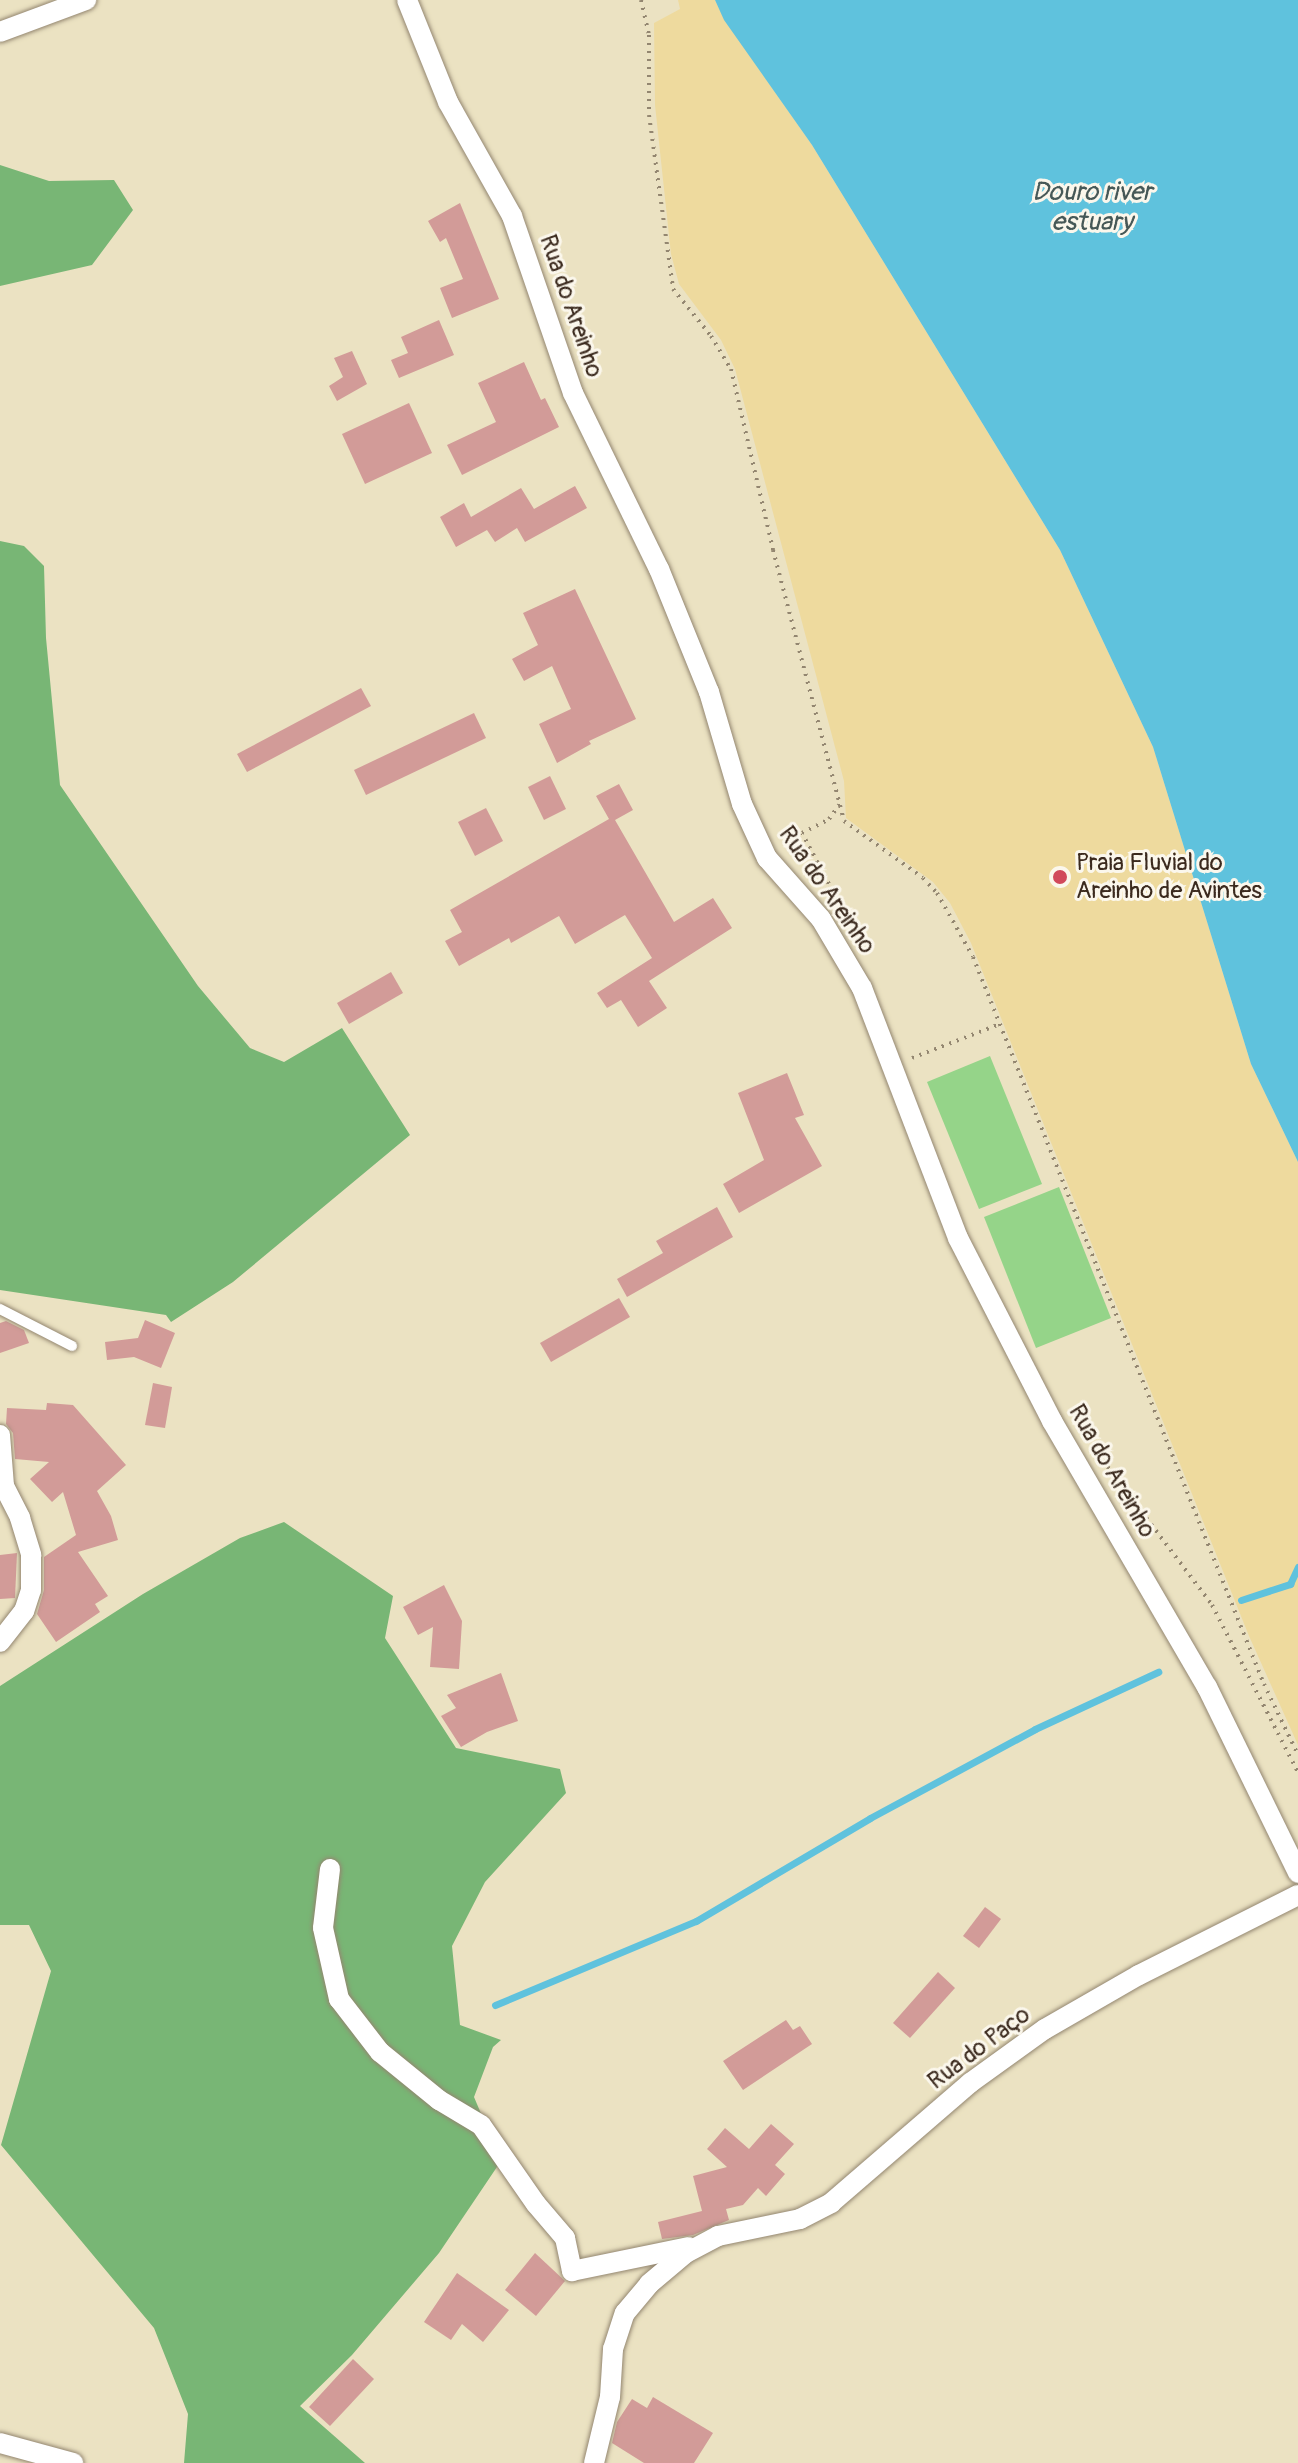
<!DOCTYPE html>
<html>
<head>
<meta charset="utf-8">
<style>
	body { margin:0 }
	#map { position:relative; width:1298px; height:2463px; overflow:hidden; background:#ebe2c2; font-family:Pangolin,sans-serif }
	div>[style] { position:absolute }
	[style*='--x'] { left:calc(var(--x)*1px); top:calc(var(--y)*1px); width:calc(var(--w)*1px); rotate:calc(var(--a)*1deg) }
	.green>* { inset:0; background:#95d489 }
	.forest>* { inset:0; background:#78b675 }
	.sand>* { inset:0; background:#eeda9e }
	.water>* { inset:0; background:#5fc2dd }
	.stream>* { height:7px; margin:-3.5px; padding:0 3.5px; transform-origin:3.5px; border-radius:3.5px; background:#5fc2dd }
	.building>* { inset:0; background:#d29b98 }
	.path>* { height:4px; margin-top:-2px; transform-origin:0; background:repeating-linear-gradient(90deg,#938670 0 2px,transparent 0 8px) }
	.roads { filter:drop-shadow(0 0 2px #938670) drop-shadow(0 0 2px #938670) }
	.lane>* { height:10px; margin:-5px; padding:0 5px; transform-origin:5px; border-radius:5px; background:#fff }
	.street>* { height:20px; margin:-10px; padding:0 10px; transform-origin:10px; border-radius:10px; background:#fff }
	.dots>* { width:22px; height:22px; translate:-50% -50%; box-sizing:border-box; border:4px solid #fbf7ec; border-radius:50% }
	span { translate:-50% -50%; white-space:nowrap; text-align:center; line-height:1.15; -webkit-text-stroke:6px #fbf7ec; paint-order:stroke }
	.street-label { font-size:24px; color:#3b2a1e }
	.poi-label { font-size:24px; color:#3b2a1e }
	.left { translate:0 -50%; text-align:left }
	.water-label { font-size:26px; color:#465857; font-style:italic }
</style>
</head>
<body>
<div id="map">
	<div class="green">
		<i style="clip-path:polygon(990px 1056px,1042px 1184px,979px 1209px,927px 1082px)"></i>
		<i style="clip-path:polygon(1059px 1187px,1111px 1318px,1036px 1348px,984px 1217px)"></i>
	</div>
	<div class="forest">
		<i style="clip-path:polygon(0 165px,49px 181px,114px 180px,133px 210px,92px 265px,0 286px)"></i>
		<i style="clip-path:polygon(0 541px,24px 546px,44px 566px,46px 638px,60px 785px,198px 986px,250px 1048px,284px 1062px,342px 1028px,410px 1135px,233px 1282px,171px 1322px,166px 1315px,0 1290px)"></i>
		<i style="clip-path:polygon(284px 1522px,393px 1596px,385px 1638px,456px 1748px,560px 1769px,566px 1793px,485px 1882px,452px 1946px,460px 2025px,501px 2040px,493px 2047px,474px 2097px,501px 2161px,439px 2253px,352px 2355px,300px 2406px,365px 2463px,184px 2463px,188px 2414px,154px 2328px,1px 2145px,51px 1971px,29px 1925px,0 1925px,0 1686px,143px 1594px,240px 1538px)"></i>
	</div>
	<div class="sand">
		<i style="clip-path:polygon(678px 0,715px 0,725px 20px,812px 145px,1060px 550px,1153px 747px,1251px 1064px,1298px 1162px,1298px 1745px,1249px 1636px,971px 943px,950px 903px,933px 882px,846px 818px,844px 781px,735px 369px,721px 340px,679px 284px,671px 254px,655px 105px,654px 23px,680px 9px)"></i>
	</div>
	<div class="water">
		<i style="clip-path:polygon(715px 0,1298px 0,1298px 1162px,1251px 1064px,1153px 747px,1060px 550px,812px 145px,724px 20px)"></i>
	</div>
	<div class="stream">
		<i style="--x:1241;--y:1600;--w:52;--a:-18.1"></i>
		<i style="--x:1290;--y:1584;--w:19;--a:-65"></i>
		<i style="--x:495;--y:2005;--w:218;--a:-22.7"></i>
		<i style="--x:696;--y:1921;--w:202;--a:-30.6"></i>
		<i style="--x:870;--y:1818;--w:187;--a:-28.3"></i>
		<i style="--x:1035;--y:1729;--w:136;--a:-24.9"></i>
	</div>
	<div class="building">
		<i style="clip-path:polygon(460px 203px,499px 299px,452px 318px,440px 288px,463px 279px,446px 238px,440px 242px,428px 221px)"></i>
		<i style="clip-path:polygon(439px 320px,454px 355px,399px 378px,391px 360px,408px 353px,401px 337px)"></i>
		<i style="clip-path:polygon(352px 351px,367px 384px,337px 401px,329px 386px,343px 377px,334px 358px)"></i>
		<i style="clip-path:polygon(524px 362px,541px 400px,545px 398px,559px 427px,462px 475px,447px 445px,496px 422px,478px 383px)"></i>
		<i style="clip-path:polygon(409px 403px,432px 453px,365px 484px,342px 434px)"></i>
		<i style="clip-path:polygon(575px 486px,587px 508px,525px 542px,517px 528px,495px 542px,487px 530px,456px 547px,440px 517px,464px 503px,471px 517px,521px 488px,534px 509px)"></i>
		<i style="clip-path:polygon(575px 589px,636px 719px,589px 741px,591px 744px,557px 763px,539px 724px,571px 709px,552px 666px,524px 681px,512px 659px,538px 645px,523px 613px)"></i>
		<i style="clip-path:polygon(361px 688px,371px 706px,247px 772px,237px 754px)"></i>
		<i style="clip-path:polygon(474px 713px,486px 738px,366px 795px,354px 770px)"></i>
		<i style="clip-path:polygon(550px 776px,566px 809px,544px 820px,528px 787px)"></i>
		<i style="clip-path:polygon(619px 784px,633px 810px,615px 820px,674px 922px,713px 898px,732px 928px,649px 981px,667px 1008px,638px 1027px,621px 1000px,607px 1008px,597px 993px,652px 958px,625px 915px,575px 944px,559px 916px,511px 943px,509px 938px,459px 966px,445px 941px,462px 932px,450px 910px,609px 819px,596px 796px)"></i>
		<i style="clip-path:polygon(486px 808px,503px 841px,475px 856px,458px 822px)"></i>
		<i style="clip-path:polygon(391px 972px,403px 993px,349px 1024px,337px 1003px)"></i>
		<i style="clip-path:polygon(787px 1073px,804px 1115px,795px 1118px,822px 1166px,739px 1213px,723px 1184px,764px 1160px,738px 1093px)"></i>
		<i style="clip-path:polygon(717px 1207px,733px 1237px,627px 1297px,617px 1279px,663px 1253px,656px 1241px)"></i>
		<i style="clip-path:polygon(619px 1298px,630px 1317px,551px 1362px,540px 1343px)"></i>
		<i style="clip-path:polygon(145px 1320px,175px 1333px,161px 1368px,134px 1357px,107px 1360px,105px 1342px,138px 1338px)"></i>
		<i style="clip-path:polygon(6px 1321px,24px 1330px,29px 1343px,0 1353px,0 1323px)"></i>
		<i style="clip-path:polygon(153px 1383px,172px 1387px,165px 1428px,145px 1425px)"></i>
		<i style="clip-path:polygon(47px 1403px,73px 1405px,126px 1465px,97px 1491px,111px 1516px,118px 1540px,78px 1552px,108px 1596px,95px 1604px,100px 1612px,56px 1642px,37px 1614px,44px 1590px,44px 1557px,76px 1535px,63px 1492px,52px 1502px,30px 1479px,49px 1462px,15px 1459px,13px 1433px,6px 1424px,7px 1408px,46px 1410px)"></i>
		<i style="clip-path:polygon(17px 1553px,15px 1598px,0 1599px,0 1555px)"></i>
		<i style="clip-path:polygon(444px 1585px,462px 1621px,459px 1669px,430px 1667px,433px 1627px,418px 1635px,403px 1607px)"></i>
		<i style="clip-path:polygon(501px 1673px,518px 1721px,487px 1732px,461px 1747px,441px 1716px,456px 1708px,447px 1695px)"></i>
		<i style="clip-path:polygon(985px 1907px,1001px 1919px,979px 1948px,963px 1936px)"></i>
		<i style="clip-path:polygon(938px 1972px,955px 1988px,910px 2038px,893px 2023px)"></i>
		<i style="clip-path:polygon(786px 2020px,793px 2030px,800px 2026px,812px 2044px,743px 2090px,723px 2061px)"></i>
		<i style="clip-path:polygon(771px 2124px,794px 2144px,775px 2165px,785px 2174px,766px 2196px,758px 2188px,743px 2205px,726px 2209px,729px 2220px,693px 2235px,662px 2239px,658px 2222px,702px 2211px,693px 2176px,727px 2167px,707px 2149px,725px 2128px,749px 2149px)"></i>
		<i style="clip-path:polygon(535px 2253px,565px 2281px,536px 2316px,505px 2290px)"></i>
		<i style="clip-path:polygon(457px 2273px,509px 2310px,483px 2342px,462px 2324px,451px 2340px,424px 2322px)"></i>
		<i style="clip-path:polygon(353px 2359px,374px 2379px,330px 2426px,309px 2407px)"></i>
		<i style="clip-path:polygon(653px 2397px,713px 2433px,694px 2463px,644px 2463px,612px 2443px,617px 2422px,632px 2399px,647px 2408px)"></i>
	</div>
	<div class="path">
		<i style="--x:641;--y:0;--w:36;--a:77"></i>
		<i style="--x:649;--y:35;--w:80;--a:90"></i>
		<i style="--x:649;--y:115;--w:176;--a:82.1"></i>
		<i style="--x:673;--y:289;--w:60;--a:51"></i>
		<i style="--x:711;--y:336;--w:39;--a:59"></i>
		<i style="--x:731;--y:369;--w:186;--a:76.9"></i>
		<i style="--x:773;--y:550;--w:280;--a:75.3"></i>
		<i style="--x:844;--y:821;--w:97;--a:35.8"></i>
		<i style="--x:923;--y:878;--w:21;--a:47"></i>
		<i style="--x:937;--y:893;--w:73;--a:60.6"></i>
		<i style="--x:973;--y:957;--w:783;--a:68.19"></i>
		<i style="--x:1264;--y:1684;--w:79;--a:64.4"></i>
		<i style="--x:840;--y:905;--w:81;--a:-117.8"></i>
		<i style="--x:802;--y:833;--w:30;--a:-27"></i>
		<i style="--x:829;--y:819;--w:19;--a:-54"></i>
		<i style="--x:912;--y:1058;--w:94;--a:-21.1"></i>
		<i style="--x:1098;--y:1454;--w:189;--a:52.9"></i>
		<i style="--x:1212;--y:1605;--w:188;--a:62.8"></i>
	</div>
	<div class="roads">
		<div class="lane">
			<i style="--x:0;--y:1309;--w:81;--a:27.2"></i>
		</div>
		<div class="street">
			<i style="--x:407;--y:0;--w:110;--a:68.1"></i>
			<i style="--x:448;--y:102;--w:131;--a:60.7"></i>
			<i style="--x:512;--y:216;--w:187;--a:71"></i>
			<i style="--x:573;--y:393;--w:196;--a:64"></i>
			<i style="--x:659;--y:569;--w:133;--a:67.9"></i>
			<i style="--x:709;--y:692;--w:117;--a:73.6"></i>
			<i style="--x:742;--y:804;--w:60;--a:65.2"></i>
			<i style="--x:767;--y:858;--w:81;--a:48.5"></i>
			<i style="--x:821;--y:919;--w:80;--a:59.3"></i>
			<i style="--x:862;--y:988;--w:268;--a:69"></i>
			<i style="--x:958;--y:1238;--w:206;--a:62.8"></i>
			<i style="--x:1052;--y:1421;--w:308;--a:59.8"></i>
			<i style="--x:1207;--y:1687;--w:207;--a:63.9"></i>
			<i style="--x:0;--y:32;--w:92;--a:-20.4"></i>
			<i style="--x:0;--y:1435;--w:51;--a:85.5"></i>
			<i style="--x:4;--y:1486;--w:36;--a:63"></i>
			<i style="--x:20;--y:1518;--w:39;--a:73"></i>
			<i style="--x:31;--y:1555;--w:35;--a:90"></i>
			<i style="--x:31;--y:1590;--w:22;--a:108"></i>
			<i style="--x:24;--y:1611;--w:39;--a:128"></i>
			<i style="--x:330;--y:1869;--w:59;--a:96.8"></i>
			<i style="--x:323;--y:1928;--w:73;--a:77.3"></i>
			<i style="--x:339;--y:1999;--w:67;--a:52.3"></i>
			<i style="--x:380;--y:2052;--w:76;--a:39.1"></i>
			<i style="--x:439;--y:2100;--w:49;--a:30.8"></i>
			<i style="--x:481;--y:2125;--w:96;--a:55.2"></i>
			<i style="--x:536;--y:2204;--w:45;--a:49.5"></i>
			<i style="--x:565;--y:2238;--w:34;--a:78"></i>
			<i style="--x:572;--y:2271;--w:119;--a:-11.6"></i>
			<i style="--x:0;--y:2443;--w:76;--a:15.3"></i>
			<i style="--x:594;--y:2463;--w:68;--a:-76.4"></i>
			<i style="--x:610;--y:2397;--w:48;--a:-86.4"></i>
			<i style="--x:613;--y:2349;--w:38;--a:-72"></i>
			<i style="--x:625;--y:2313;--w:38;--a:-50"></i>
			<i style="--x:649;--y:2284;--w:48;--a:-40"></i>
			<i style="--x:686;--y:2253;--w:36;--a:-28"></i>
			<i style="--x:718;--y:2236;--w:84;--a:-11.7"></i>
			<i style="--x:800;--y:2219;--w:35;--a:-27"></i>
			<i style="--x:831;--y:2203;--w:184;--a:-40.8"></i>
			<i style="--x:970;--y:2083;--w:92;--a:-35.8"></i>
			<i style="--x:1045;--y:2029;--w:108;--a:-29.9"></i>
			<i style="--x:1139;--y:1975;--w:178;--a:-26.7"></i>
		</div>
	</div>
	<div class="dots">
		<i style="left:1060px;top:877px;background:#d1495b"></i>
	</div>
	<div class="street-label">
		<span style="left:571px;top:306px;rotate:71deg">Rua do Areinho</span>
		<span style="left:827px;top:890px;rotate:55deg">Rua do Areinho</span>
		<span style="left:1112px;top:1471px;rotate:60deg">Rua do Areinho</span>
		<span style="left:979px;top:2048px;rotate:-37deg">Rua do Paço</span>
	</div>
	<div class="poi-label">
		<span class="left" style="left:1076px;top:877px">Praia Fluvial do<br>Areinho de Avintes</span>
	</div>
	<div class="water-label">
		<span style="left:1092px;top:208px">Douro river<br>estuary</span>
	</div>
</div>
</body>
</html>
